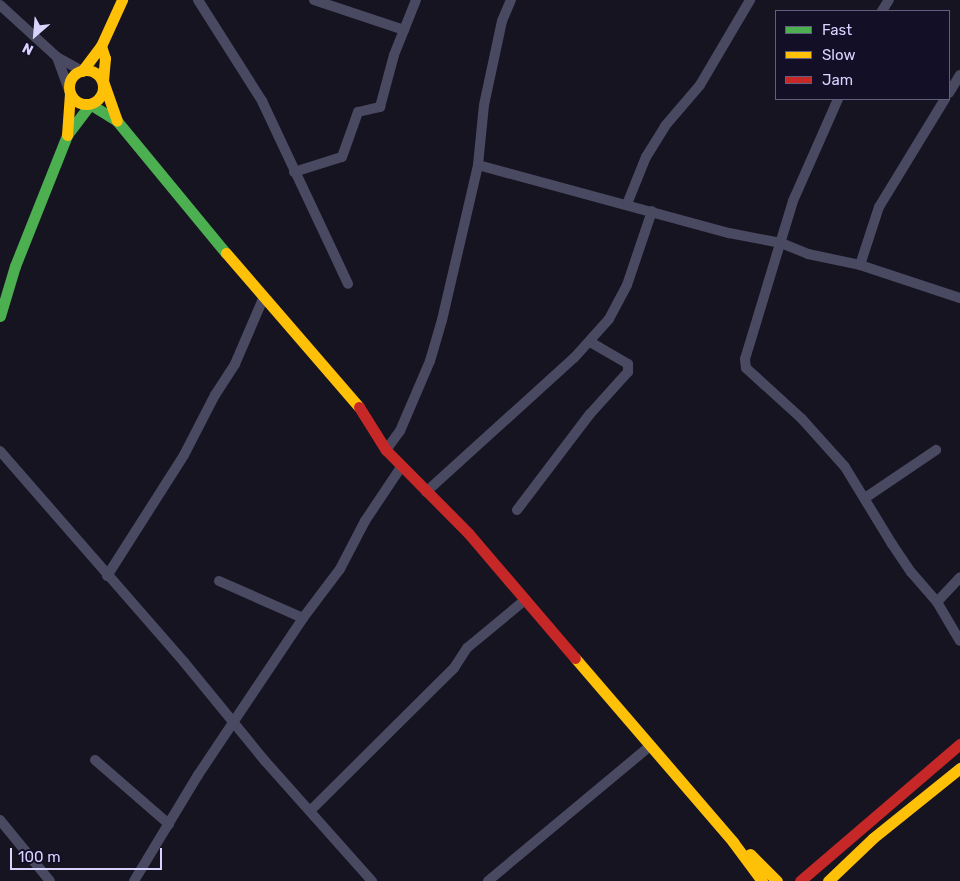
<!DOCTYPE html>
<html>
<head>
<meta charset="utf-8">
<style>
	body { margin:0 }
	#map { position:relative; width:960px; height:881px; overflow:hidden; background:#161421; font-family:Rubik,sans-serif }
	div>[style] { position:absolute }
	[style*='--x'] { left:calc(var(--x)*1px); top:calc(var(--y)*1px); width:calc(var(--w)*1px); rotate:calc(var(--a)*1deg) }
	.street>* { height:10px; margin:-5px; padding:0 5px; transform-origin:5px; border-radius:5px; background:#4a4962 }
	.fast>* { height:11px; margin:-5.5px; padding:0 5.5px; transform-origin:5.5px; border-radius:5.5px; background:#4caf50 }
	.slow>* { height:11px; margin:-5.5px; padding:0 5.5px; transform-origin:5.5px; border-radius:5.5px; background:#ffc107 }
	.slow>.ring { margin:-5.5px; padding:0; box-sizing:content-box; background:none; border:11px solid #ffc107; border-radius:50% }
	.jam>* { height:11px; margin:-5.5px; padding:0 5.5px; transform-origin:5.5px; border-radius:5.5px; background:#c62828 }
	span { translate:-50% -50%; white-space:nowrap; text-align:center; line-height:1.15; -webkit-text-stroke:4.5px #130f26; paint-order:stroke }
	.legend { position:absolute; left:775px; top:10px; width:175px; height:90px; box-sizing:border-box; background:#130f26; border:1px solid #625e7d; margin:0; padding:6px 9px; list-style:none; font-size:15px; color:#d9d4ff }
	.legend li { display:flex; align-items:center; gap:10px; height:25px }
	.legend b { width:25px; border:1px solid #625e7d }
	.north { position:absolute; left:10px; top:10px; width:50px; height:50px; -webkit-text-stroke:4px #130f26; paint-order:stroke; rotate:207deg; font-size:14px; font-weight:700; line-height:20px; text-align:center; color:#d9d4ff }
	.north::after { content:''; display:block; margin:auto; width:18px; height:22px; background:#d9d4ff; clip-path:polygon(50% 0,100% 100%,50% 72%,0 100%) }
	.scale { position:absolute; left:10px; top:848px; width:152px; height:22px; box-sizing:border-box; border:2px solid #d9d4ff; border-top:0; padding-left:6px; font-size:15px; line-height:18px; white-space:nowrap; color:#d9d4ff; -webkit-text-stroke:4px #130f26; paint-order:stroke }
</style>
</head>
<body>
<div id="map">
	<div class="street">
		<i style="--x:198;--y:0;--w:120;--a:57.6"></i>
		<i style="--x:262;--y:101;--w:202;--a:64.8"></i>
		<i style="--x:314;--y:0;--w:95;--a:18.4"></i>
		<i style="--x:0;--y:5;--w:77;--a:42.4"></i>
		<i style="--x:57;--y:57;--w:29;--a:29"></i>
		<i style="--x:882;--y:11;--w:13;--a:-58"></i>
		<i style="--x:57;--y:57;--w:38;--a:70"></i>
		<i style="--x:949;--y:93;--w:21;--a:-59"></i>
		<i style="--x:838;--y:99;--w:111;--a:113.8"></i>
		<i style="--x:793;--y:201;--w:165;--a:106.9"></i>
		<i style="--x:745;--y:359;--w:9;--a:84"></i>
		<i style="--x:746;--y:368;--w:76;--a:42.3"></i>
		<i style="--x:802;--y:419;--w:64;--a:48.1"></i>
		<i style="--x:845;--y:467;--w:90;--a:58.6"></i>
		<i style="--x:892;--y:544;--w:34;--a:56"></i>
		<i style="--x:911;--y:572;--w:40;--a:49"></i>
		<i style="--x:937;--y:602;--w:45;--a:59.5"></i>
		<i style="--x:478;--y:165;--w:260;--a:15.2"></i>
		<i style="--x:729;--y:233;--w:53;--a:10.9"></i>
		<i style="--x:781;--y:243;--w:29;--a:22"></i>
		<i style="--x:808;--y:254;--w:53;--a:11.9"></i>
		<i style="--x:860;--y:265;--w:105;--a:18.3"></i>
		<i style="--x:294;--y:172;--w:50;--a:-17.4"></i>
		<i style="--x:342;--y:157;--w:48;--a:-70.4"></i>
		<i style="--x:358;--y:112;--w:23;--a:-13"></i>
		<i style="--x:380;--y:107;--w:54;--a:-74.9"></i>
		<i style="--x:394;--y:55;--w:59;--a:-68.2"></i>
		<i style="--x:627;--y:204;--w:51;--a:-68"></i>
		<i style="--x:646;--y:157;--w:36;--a:-58"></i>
		<i style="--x:665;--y:126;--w:54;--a:-49.5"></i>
		<i style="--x:700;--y:85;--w:99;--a:-59.5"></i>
		<i style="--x:860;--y:265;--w:61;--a:-71.9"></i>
		<i style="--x:879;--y:207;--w:127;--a:-58.6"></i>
		<i style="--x:386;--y:450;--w:24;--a:-54"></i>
		<i style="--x:400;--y:431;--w:76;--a:-66.8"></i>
		<i style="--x:430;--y:361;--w:43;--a:-73.7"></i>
		<i style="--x:442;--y:320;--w:159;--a:-76.9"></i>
		<i style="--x:478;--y:165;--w:60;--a:-84.3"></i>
		<i style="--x:484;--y:105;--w:86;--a:-77.9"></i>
		<i style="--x:502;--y:21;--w:23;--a:-67"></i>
		<i style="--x:0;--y:451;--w:280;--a:48.9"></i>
		<i style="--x:184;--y:662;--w:128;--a:50.7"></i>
		<i style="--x:265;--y:761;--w:161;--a:48.3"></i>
		<i style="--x:426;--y:492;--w:200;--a:-42.2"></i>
		<i style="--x:574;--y:358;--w:52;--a:-48.1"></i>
		<i style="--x:609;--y:319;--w:38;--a:-62"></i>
		<i style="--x:627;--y:285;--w:78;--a:-71.3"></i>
		<i style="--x:865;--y:498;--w:86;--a:-34.1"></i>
		<i style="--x:517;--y:510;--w:121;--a:-52.8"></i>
		<i style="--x:590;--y:414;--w:57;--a:-47.9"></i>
		<i style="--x:628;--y:372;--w:8;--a:-90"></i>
		<i style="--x:628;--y:364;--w:44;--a:-149.9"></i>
		<i style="--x:107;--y:576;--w:143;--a:-57.5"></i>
		<i style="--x:184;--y:455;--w:68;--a:-62.7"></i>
		<i style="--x:215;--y:395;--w:37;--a:-57"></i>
		<i style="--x:235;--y:364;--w:71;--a:-66.7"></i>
		<i style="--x:219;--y:581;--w:92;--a:23.8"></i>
		<i style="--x:937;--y:602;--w:34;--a:-47"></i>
		<i style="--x:95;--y:760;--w:98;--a:40.9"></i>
		<i style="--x:311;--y:810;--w:202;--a:-44.8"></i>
		<i style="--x:454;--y:668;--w:24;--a:-57"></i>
		<i style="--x:467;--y:648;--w:75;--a:-39.6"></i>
		<i style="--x:0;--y:820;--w:79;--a:50.7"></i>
		<i style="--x:134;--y:881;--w:124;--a:-58.9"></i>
		<i style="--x:198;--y:775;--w:189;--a:-56.2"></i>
		<i style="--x:303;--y:618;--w:61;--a:-52.9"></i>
		<i style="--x:340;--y:569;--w:54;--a:-62.5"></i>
		<i style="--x:365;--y:521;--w:65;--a:-56.3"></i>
		<i style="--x:488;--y:881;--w:211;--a:-39.8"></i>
	</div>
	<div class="fast">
		<i style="--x:0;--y:316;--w:52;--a:-73.3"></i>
		<i style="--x:15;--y:266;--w:141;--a:-68.3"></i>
		<i style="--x:67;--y:135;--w:39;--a:-53"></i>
		<i style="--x:90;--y:104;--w:32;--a:32"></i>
		<i style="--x:117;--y:121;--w:171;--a:50.5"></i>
	</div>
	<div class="slow">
		<i style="--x:101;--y:46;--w:13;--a:72"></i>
		<i style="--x:105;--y:58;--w:23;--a:95"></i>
		<i style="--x:103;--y:81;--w:42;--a:70.7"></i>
		<i class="ring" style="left:69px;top:70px;width:23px;height:23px"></i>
		<i style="--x:82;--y:71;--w:31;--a:-53"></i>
		<i style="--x:101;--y:46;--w:51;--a:-65.5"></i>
		<i style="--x:67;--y:135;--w:42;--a:-85.9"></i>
		<i style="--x:226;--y:253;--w:203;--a:49.2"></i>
		<i style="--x:575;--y:658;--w:243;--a:49.3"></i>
		<i style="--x:733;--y:842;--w:49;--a:53.4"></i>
		<i style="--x:750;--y:854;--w:38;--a:45"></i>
		<i style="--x:828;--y:881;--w:62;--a:-43.7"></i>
		<i style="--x:873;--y:838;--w:112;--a:-38.8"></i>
	</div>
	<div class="jam">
		<i style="--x:359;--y:407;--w:51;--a:57.9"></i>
		<i style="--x:386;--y:450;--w:118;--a:45.3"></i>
		<i style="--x:469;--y:534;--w:163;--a:49.5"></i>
		<i style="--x:800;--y:881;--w:211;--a:-40.6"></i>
	</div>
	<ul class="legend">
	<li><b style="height:6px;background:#4caf50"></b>Fast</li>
	<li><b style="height:6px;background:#ffc107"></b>Slow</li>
	<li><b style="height:6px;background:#c62828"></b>Jam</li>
	</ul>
	<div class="north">N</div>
	<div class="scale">100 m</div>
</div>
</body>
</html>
